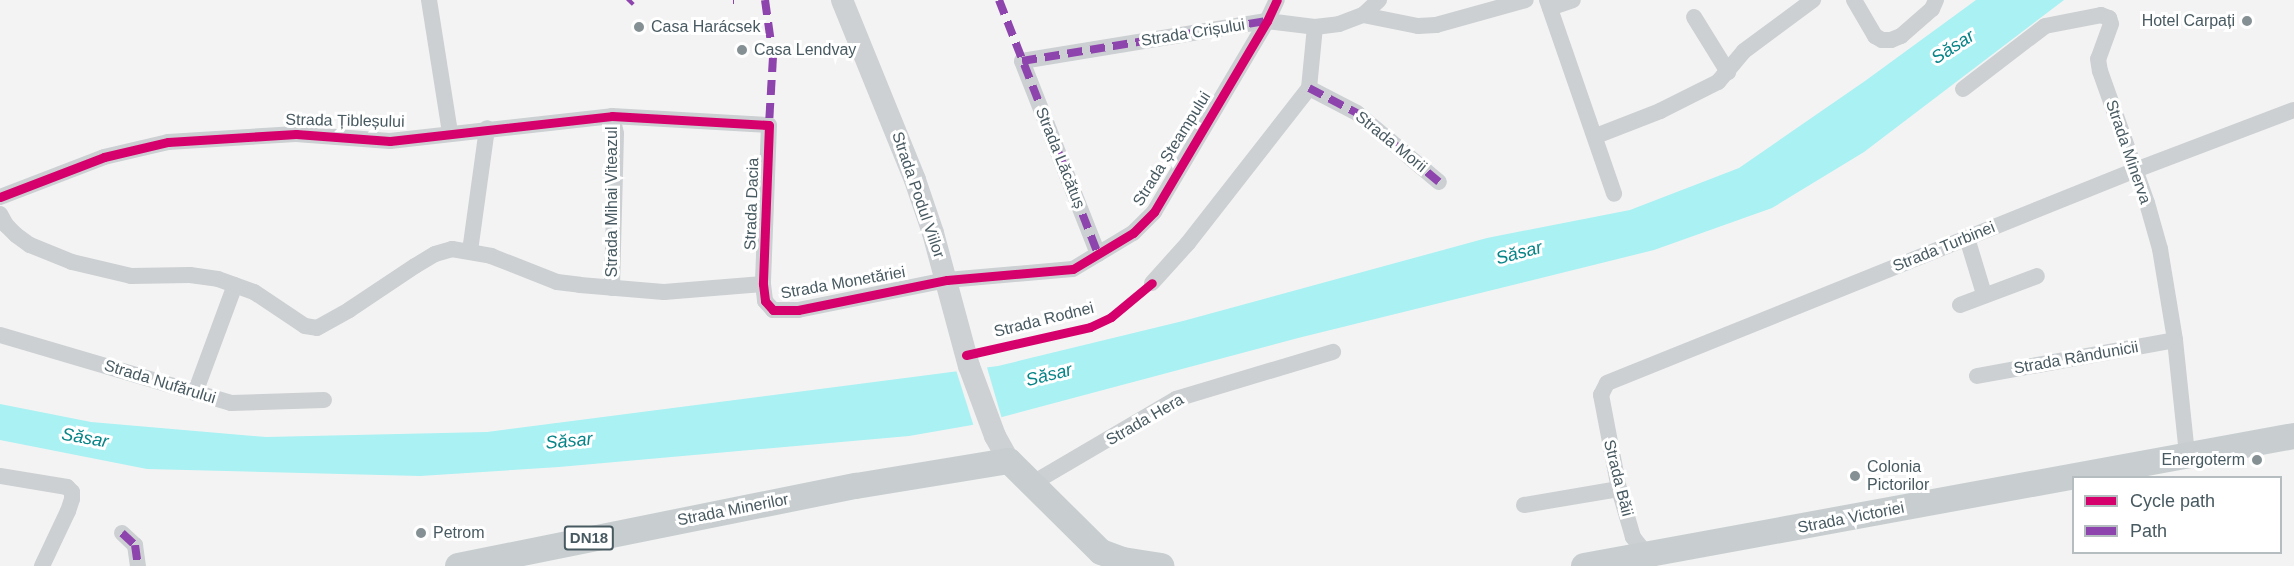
<!DOCTYPE html>
<html>
<head>
<meta charset="utf-8">
<style>
	body { margin:0 }
	#map { position:relative; width:2294px; height:566px; overflow:hidden; background:#f3f3f3; font-family:Arial,sans-serif }
	div>[style] { position:absolute }
	[style*='--x'] { left:calc(var(--x)*1px); top:calc(var(--y)*1px); width:calc(var(--w)*1px); rotate:calc(var(--a)*1deg) }
	.water>* { inset:0; background:#a9f1f3 }
	.pier>* { inset:0; background:#f3f3f3 }
	.minor>* { height:16px; margin:-8px; padding:0 8px; transform-origin:8px; border-radius:8px; background:#ccd0d2 }
	.secondary>* { height:22px; margin:-11px; padding:0 11px; transform-origin:11px; border-radius:11px; background:#cdd1d3 }
	.primary>* { height:26px; margin:-13px; padding:0 13px; transform-origin:13px; border-radius:13px; background:#c8ced0 }
	.quiet>* { height:8px; margin-top:-4px; transform-origin:0; background:repeating-linear-gradient(90deg,#8e44ad 0 15px,transparent 0 23px) }
	.cycleway>* { height:9px; margin:-4.5px; padding:0 4.5px; transform-origin:4.5px; border-radius:4.5px; background:#d6006c }
	.dots>* { width:16px; height:16px; translate:-50% -50%; box-sizing:border-box; border:3px solid #fff; border-radius:50% }
	span { translate:-50% -50%; white-space:nowrap; text-align:center; line-height:1.15; -webkit-text-stroke:6px #fff; paint-order:stroke }
	.shield-label span { padding:2px 4px; background:#fff; border:2px solid; border-radius:4px; -webkit-text-stroke-width:0 }
	.shield-label { font-size:15px; color:#485a61; font-weight:700 }
	.poi-label { font-size:16px; color:#485a61 }
	.right { translate:-100% -50%; text-align:right }
	.left { translate:0 -50%; text-align:left }
	.street-label { font-size:16px; color:#485a61 }
	.water-label { font-size:18px; color:#068487; font-style:italic }
	.legend { position:absolute; left:2072px; top:476px; width:210px; height:78px; box-sizing:border-box; background:#fff; border:2px solid #b6bdc0; margin:0; padding:8px 10px; list-style:none; font-size:18px; color:#485a61 }
	.legend li { display:flex; align-items:center; gap:12px; height:30px }
	.legend b { width:30px; border:2px solid #b6bdc0 }
</style>
</head>
<body>
<div id="map">
	<div class="water">
		<i style="clip-path:polygon(1976px 0,2064px 0,1864px 152px,1772px 208px,1654px 250px,1298px 338px,972px 425px,909px 436px,559px 467px,420px 476px,147px 469px,0 440px,0 404px,91px 422px,266px 437px,487px 432px,998px 366px,1183px 321px,1487px 238px,1630px 210px,1739px 168px,1865px 81px)"></i>
	</div>
	<div class="pier">
		<i style="clip-path:polygon(986px 364px,1002px 419px,974px 427px,956px 370px)"></i>
	</div>
	<div class="minor">
		<i style="--x:429;--y:0;--w:134;--a:81"></i>
		<i style="--x:1547;--y:0;--w:205;--a:70.9"></i>
		<i style="--x:1854;--y:0;--w:42;--a:59.7"></i>
		<i style="--x:1875;--y:36;--w:8;--a:30"></i>
		<i style="--x:1882;--y:40;--w:9;--a:0"></i>
		<i style="--x:1891;--y:40;--w:11;--a:-22"></i>
		<i style="--x:1901;--y:36;--w:41;--a:-41.1"></i>
		<i style="--x:1932;--y:9;--w:10;--a:-66"></i>
		<i style="--x:1550;--y:8;--w:24;--a:-19"></i>
		<i style="--x:1363;--y:15;--w:56;--a:11.3"></i>
		<i style="--x:1418;--y:26;--w:18;--a:-3"></i>
		<i style="--x:1436;--y:25;--w:93;--a:-15.5"></i>
		<i style="--x:1694;--y:17;--w:65;--a:58.3"></i>
		<i style="--x:1309;--y:88;--w:54;--a:27.5"></i>
		<i style="--x:1357;--y:113;--w:107;--a:40.1"></i>
		<i style="--x:1963;--y:89;--w:103;--a:-37.5"></i>
		<i style="--x:2045;--y:26;--w:57;--a:-11.1"></i>
		<i style="--x:2101;--y:15;--w:9;--a:21"></i>
		<i style="--x:2109;--y:18;--w:6;--a:72"></i>
		<i style="--x:2111;--y:24;--w:37;--a:110"></i>
		<i style="--x:2098;--y:59;--w:12;--a:81"></i>
		<i style="--x:2100;--y:71;--w:140;--a:70.4"></i>
		<i style="--x:2147;--y:203;--w:48;--a:74.2"></i>
		<i style="--x:2160;--y:249;--w:92;--a:80.6"></i>
		<i style="--x:2175;--y:340;--w:116;--a:84"></i>
		<i style="--x:612;--y:116;--w:18;--a:77"></i>
		<i style="--x:616;--y:134;--w:154;--a:91.5"></i>
		<i style="--x:1596;--y:136;--w:69;--a:-21.3"></i>
		<i style="--x:1660;--y:111;--w:65;--a:-26.6"></i>
		<i style="--x:1718;--y:82;--w:40;--a:-50"></i>
		<i style="--x:1744;--y:51;--w:86;--a:-36.5"></i>
		<i style="--x:0;--y:197;--w:111;--a:-21"></i>
		<i style="--x:104;--y:157;--w:66;--a:-13.2"></i>
		<i style="--x:168;--y:142;--w:128;--a:-3.6"></i>
		<i style="--x:296;--y:134;--w:94;--a:4.3"></i>
		<i style="--x:390;--y:141;--w:223;--a:-6.4"></i>
		<i style="--x:612;--y:116;--w:157;--a:3.3"></i>
		<i style="--x:769;--y:125;--w:159;--a:92.2"></i>
		<i style="--x:763;--y:284;--w:17;--a:83"></i>
		<i style="--x:765;--y:301;--w:12;--a:48"></i>
		<i style="--x:773;--y:310;--w:25;--a:0"></i>
		<i style="--x:798;--y:310;--w:152;--a:-11.4"></i>
		<i style="--x:947;--y:280;--w:126;--a:-5"></i>
		<i style="--x:1073;--y:269;--w:70;--a:-31"></i>
		<i style="--x:1133;--y:233;--w:30;--a:-45"></i>
		<i style="--x:1154;--y:212;--w:222;--a:-59.4"></i>
		<i style="--x:1267;--y:21;--w:23;--a:-65"></i>
		<i style="--x:0;--y:214;--w:13;--a:61"></i>
		<i style="--x:6;--y:225;--w:14;--a:45"></i>
		<i style="--x:16;--y:235;--w:17;--a:36"></i>
		<i style="--x:30;--y:245;--w:45;--a:22"></i>
		<i style="--x:72;--y:262;--w:61;--a:13.3"></i>
		<i style="--x:131;--y:276;--w:59;--a:-1"></i>
		<i style="--x:190;--y:275;--w:28;--a:8"></i>
		<i style="--x:218;--y:279;--w:38;--a:20"></i>
		<i style="--x:254;--y:292;--w:61;--a:33.7"></i>
		<i style="--x:305;--y:326;--w:12;--a:9"></i>
		<i style="--x:317;--y:328;--w:37;--a:-29"></i>
		<i style="--x:349;--y:310;--w:79;--a:-33.7"></i>
		<i style="--x:415;--y:266;--w:23;--a:-31"></i>
		<i style="--x:435;--y:254;--w:18;--a:-16"></i>
		<i style="--x:452;--y:249;--w:40;--a:10"></i>
		<i style="--x:491;--y:256;--w:71;--a:21.5"></i>
		<i style="--x:557;--y:282;--w:23;--a:7"></i>
		<i style="--x:580;--y:285;--w:84;--a:4.8"></i>
		<i style="--x:664;--y:292;--w:99;--a:-4.6"></i>
		<i style="--x:1967;--y:238;--w:59;--a:73.1"></i>
		<i style="--x:470;--y:251;--w:124;--a:-82.1"></i>
		<i style="--x:1098;--y:254;--w:207;--a:-111.5"></i>
		<i style="--x:1022;--y:61;--w:248;--a:-9.3"></i>
		<i style="--x:1267;--y:21;--w:48;--a:7.1"></i>
		<i style="--x:1315;--y:27;--w:24;--a:-7"></i>
		<i style="--x:1339;--y:24;--w:26;--a:-21"></i>
		<i style="--x:1363;--y:15;--w:22;--a:-43"></i>
		<i style="--x:1152;--y:283;--w:54;--a:-48"></i>
		<i style="--x:1188;--y:243;--w:197;--a:-52"></i>
		<i style="--x:1309;--y:88;--w:61;--a:-84.4"></i>
		<i style="--x:1960;--y:305;--w:82;--a:-20.6"></i>
		<i style="--x:0;--y:335;--w:241;--a:16.4"></i>
		<i style="--x:231;--y:403;--w:93;--a:-1.8"></i>
		<i style="--x:1977;--y:376;--w:201;--a:-10.3"></i>
		<i style="--x:195;--y:393;--w:115;--a:-69.7"></i>
		<i style="--x:0;--y:476;--w:68;--a:9.3"></i>
		<i style="--x:67;--y:487;--w:7;--a:45"></i>
		<i style="--x:72;--y:492;--w:7;--a:90"></i>
		<i style="--x:72;--y:499;--w:13;--a:108"></i>
		<i style="--x:68;--y:511;--w:61;--a:115.3"></i>
		<i style="--x:1033;--y:483;--w:166;--a:-30.4"></i>
		<i style="--x:1176;--y:399;--w:164;--a:-16.7"></i>
		<i style="--x:1524;--y:505;--w:96;--a:-9.6"></i>
		<i style="--x:122;--y:533;--w:18;--a:43"></i>
		<i style="--x:135;--y:545;--w:21;--a:82"></i>
		<i style="--x:1650;--y:559;--w:28;--a:-128"></i>
		<i style="--x:1633;--y:537;--w:50;--a:-106.3"></i>
		<i style="--x:1619;--y:489;--w:96;--a:-100.8"></i>
		<i style="--x:1601;--y:395;--w:13;--a:-63"></i>
		<i style="--x:1607;--y:383;--w:567;--a:-21.95"></i>
		<i style="--x:2133;--y:171;--w:172;--a:-20.8"></i>
	</div>
	<div class="secondary">
		<i style="--x:842;--y:0;--w:194;--a:67.9"></i>
		<i style="--x:915;--y:180;--w:56;--a:71.2"></i>
		<i style="--x:933;--y:233;--w:138;--a:74.9"></i>
		<i style="--x:969;--y:366;--w:75;--a:69.6"></i>
		<i style="--x:995;--y:436;--w:29;--a:61"></i>
	</div>
	<div class="primary">
		<i style="--x:458;--y:566;--w:406;--a:-11.4"></i>
		<i style="--x:856;--y:486;--w:155;--a:-9.3"></i>
		<i style="--x:1009;--y:461;--w:129;--a:44.7"></i>
		<i style="--x:1101;--y:552;--w:23;--a:20"></i>
		<i style="--x:1123;--y:560;--w:39;--a:9"></i>
		<i style="--x:1584;--y:566;--w:722;--a:-10.38"></i>
	</div>
	<div class="quiet">
		<i style="--x:733;--y:0;--w:1;--a:0"></i>
		<i style="--x:765;--y:0;--w:58;--a:82"></i>
		<i style="--x:773;--y:57;--w:68;--a:93.4"></i>
		<i style="--x:999;--y:0;--w:273;--a:68.7"></i>
		<i style="--x:629;--y:3;--w:4;--a:-45"></i>
		<i style="--x:1022;--y:61;--w:248;--a:-9.3"></i>
		<i style="--x:1309;--y:88;--w:54;--a:27.5"></i>
		<i style="--x:1357;--y:113;--w:107;--a:40.1"></i>
		<i style="--x:122;--y:533;--w:18;--a:43"></i>
		<i style="--x:135;--y:545;--w:21;--a:82"></i>
	</div>
	<div class="cycleway">
		<i style="--x:0;--y:197;--w:111;--a:-21"></i>
		<i style="--x:104;--y:157;--w:66;--a:-13.2"></i>
		<i style="--x:168;--y:142;--w:128;--a:-3.6"></i>
		<i style="--x:296;--y:134;--w:94;--a:4.3"></i>
		<i style="--x:390;--y:141;--w:223;--a:-6.4"></i>
		<i style="--x:612;--y:116;--w:157;--a:3.3"></i>
		<i style="--x:769;--y:125;--w:159;--a:92.2"></i>
		<i style="--x:763;--y:284;--w:17;--a:83"></i>
		<i style="--x:765;--y:301;--w:12;--a:48"></i>
		<i style="--x:773;--y:310;--w:25;--a:0"></i>
		<i style="--x:798;--y:310;--w:152;--a:-11.4"></i>
		<i style="--x:947;--y:280;--w:126;--a:-5"></i>
		<i style="--x:1073;--y:269;--w:70;--a:-31"></i>
		<i style="--x:1133;--y:233;--w:30;--a:-45"></i>
		<i style="--x:1154;--y:212;--w:222;--a:-59.4"></i>
		<i style="--x:1267;--y:21;--w:23;--a:-65"></i>
		<i style="--x:966;--y:355;--w:127;--a:-12.7"></i>
		<i style="--x:1090;--y:327;--w:23;--a:-25"></i>
		<i style="--x:1111;--y:317;--w:53;--a:-39.7"></i>
	</div>
	<div class="dots">
		<i style="left:2247px;top:21px;background:#849094"></i>
		<i style="left:639px;top:27px;background:#849094"></i>
		<i style="left:742px;top:50px;background:#849094"></i>
		<i style="left:2257px;top:460px;background:#849094"></i>
		<i style="left:1855px;top:476px;background:#849094"></i>
		<i style="left:421px;top:533px;background:#849094"></i>
	</div>
	<div class="shield-label">
		<span style="left:589px;top:538px">DN18</span>
	</div>
	<div class="poi-label">
		<span class="right" style="left:2235px;top:21px">Hotel Carpați</span>
		<span class="left" style="left:651px;top:27px">Casa Harácsek</span>
		<span class="left" style="left:754px;top:50px">Casa Lendvay</span>
		<span class="right" style="left:2245px;top:460px">Energoterm</span>
		<span class="left" style="left:1867px;top:476px">Colonia<br>Pictorilor</span>
		<span class="left" style="left:433px;top:533px">Petrom</span>
	</div>
	<div class="street-label">
		<span style="left:1193px;top:33px;rotate:-9deg">Strada Crișului</span>
		<span style="left:345px;top:121px;rotate:1deg">Strada Țibleșului</span>
		<span style="left:1391px;top:142px;rotate:39deg">Strada Morii</span>
		<span style="left:1172px;top:149px;rotate:-58deg">Strada Șteampului</span>
		<span style="left:2128px;top:152px;rotate:71deg">Strada Minerva</span>
		<span style="left:1060px;top:158px;rotate:68deg">Strada Lăcătuș</span>
		<span style="left:918px;top:195px;rotate:71deg">Strada Podul Viilor</span>
		<span style="left:612px;top:202px;rotate:-90deg">Strada Mihai Viteazul</span>
		<span style="left:752px;top:204px;rotate:-88deg">Strada Dacia</span>
		<span style="left:1944px;top:247px;rotate:-22deg">Strada Turbinei</span>
		<span style="left:843px;top:283px;rotate:-10deg">Strada Monetăriei</span>
		<span style="left:1044px;top:320px;rotate:-14deg">Strada Rodnei</span>
		<span style="left:2076px;top:358px;rotate:-10deg">Strada Rândunicii</span>
		<span style="left:160px;top:382px;rotate:17deg">Strada Nufărului</span>
		<span style="left:1145px;top:420px;rotate:-30deg">Strada Hera</span>
		<span style="left:1618px;top:478px;rotate:76deg">Strada Băii</span>
		<span style="left:733px;top:510px;rotate:-11deg">Strada Minerilor</span>
		<span style="left:1851px;top:518px;rotate:-11deg">Strada Victoriei</span>
	</div>
	<div class="water-label">
		<span style="left:1953px;top:47px;rotate:-33deg">Săsar</span>
		<span style="left:1519px;top:253px;rotate:-15deg">Săsar</span>
		<span style="left:1049px;top:375px;rotate:-14deg">Săsar</span>
		<span style="left:85px;top:438px;rotate:10deg">Săsar</span>
		<span style="left:569px;top:441px;rotate:-5deg">Săsar</span>
	</div>
	<ul class="legend">
	<li><b style="height:8px;background:#d6006c"></b>Cycle path</li>
	<li><b style="height:8px;background:#8e44ad"></b>Path</li>
	</ul>
</div>
</body>
</html>
